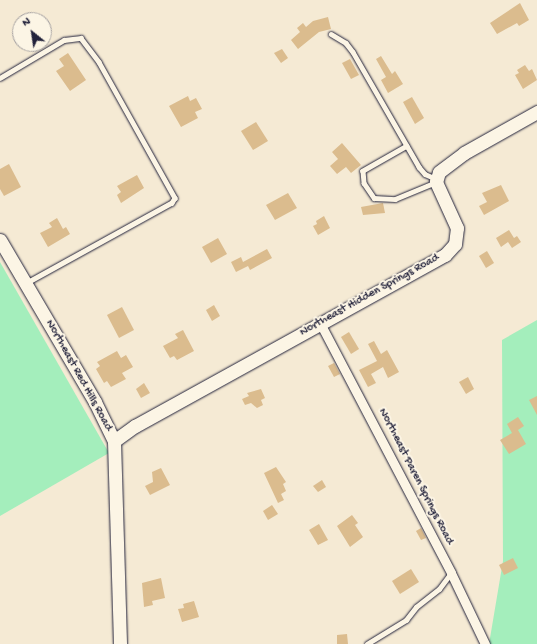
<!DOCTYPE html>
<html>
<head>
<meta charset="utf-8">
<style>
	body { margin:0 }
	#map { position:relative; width:537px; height:644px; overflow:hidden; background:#f5ead4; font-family:"Gochi Hand",sans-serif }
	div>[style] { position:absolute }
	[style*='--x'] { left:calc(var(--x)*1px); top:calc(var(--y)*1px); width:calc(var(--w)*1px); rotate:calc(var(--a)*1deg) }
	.green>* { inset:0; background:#a4eebc }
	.building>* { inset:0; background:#dbbc8e }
	.roads { filter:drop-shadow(0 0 1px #22223b) drop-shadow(0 0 1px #22223b) }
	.lane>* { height:4.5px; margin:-2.25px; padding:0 2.25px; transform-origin:2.25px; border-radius:2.25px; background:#fcf5e5 }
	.street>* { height:9px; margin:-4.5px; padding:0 4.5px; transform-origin:4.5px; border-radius:4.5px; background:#fcf5e5 }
	.secondary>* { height:13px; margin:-6.5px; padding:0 6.5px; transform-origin:6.5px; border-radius:6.5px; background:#fcf5e5 }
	span { translate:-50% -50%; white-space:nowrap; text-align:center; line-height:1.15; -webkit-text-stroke:4px #fcf5e5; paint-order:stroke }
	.street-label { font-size:12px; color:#22223b }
	.north { position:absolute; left:12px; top:12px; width:40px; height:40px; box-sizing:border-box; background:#fcf5e5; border:1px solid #a5a1a1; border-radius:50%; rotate:330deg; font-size:11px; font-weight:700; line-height:16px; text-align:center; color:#22223b }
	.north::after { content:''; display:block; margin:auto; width:14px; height:18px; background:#22223b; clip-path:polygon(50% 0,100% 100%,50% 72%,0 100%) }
</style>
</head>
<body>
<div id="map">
	<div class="green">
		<i style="clip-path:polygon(0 262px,109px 453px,0 516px)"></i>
		<i style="clip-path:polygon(537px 320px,537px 644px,489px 644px,503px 561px,502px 340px)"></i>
	</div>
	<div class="building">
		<i style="clip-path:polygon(520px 3px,529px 20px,519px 26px,517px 23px,497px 34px,490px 23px)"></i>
		<i style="clip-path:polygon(328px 17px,331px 29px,319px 32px,298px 49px,291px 40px,300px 32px,297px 28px,303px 23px,306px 27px,313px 21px)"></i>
		<i style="clip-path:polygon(282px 49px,288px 58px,281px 63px,274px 53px)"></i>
		<i style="clip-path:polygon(68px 53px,86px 80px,70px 91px,56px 71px,64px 66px,59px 59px)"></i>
		<i style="clip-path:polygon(381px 56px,392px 74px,395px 71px,403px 84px,388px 93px,381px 80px,386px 77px,376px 59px)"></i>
		<i style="clip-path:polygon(350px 59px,359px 75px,351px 79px,342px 63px)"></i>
		<i style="clip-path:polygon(525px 65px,529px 71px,532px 69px,537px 80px,523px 89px,515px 75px,519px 73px,517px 70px)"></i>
		<i style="clip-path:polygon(188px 96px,190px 101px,196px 98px,202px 109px,195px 112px,198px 118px,181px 127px,169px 106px)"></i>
		<i style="clip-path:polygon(412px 97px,424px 118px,415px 124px,403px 102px)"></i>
		<i style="clip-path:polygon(256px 122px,268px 141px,253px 150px,241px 131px)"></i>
		<i style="clip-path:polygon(342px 143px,361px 165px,351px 173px,346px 167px,337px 174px,330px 166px,338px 159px,332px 152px)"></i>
		<i style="clip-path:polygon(9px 164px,21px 187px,4px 196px,0 189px,0 169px)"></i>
		<i style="clip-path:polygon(137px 175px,144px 188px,121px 203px,117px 195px,121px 192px,117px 186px)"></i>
		<i style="clip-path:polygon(501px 185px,509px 201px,484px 215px,479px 206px,487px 202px,482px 193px)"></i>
		<i style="clip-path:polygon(288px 193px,297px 208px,275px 220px,266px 205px)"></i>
		<i style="clip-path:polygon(383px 203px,385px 213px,363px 215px,361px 207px)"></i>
		<i style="clip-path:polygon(324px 216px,330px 228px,318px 235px,313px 226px,317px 224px,316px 221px)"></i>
		<i style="clip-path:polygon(57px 218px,63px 229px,66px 227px,70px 234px,48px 247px,40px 233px,52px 227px,49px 223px)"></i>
		<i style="clip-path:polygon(509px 230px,514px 238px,517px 236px,521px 242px,512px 248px,508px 242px,501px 247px,496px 238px)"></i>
		<i style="clip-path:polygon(218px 238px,227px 254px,211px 263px,202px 247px)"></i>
		<i style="clip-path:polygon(267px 249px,272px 258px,250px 270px,248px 266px,236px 272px,231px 262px,241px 257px,243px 262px)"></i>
		<i style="clip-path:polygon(487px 251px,494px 263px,486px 268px,479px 256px)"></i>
		<i style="clip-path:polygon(214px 305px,220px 316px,212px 321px,206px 310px)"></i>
		<i style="clip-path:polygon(122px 307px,134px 330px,119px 338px,107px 315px)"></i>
		<i style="clip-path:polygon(183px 330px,194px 351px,177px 360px,174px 356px,170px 358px,163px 346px,178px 338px,175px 334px)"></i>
		<i style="clip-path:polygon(349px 332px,359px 349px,351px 354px,341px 337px)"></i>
		<i style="clip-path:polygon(374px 341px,381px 354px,387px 350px,399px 372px,388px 378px,383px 367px,371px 374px,376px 383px,368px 387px,359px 370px,377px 361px,368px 344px)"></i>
		<i style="clip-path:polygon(117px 351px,121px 358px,126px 355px,133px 367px,122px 373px,126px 379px,111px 387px,107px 381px,104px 383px,96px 369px,100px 366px,97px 362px)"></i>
		<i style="clip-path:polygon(334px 363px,340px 374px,334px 377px,328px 366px)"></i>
		<i style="clip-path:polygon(468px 377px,474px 389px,466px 394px,459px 382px)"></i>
		<i style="clip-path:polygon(144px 383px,150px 393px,141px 398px,136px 389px)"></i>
		<i style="clip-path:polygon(261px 389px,265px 398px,261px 400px,263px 405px,257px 408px,251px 403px,245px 405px,242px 399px,249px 396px,247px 393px)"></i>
		<i style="clip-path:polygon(537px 396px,537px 415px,529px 400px)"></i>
		<i style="clip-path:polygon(518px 417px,524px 426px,518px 430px,526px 444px,509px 454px,500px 440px,512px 433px,507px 424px)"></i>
		<i style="clip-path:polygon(276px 467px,286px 482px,283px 484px,286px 491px,281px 494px,284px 500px,278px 503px,264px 473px)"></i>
		<i style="clip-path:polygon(161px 468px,170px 485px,150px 495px,145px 486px,153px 482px,152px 472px)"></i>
		<i style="clip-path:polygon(322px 480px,326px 487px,318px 492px,313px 486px)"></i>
		<i style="clip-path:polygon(272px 505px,278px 514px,268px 520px,263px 511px)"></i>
		<i style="clip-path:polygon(352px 515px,358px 523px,355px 525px,363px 537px,350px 547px,337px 526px)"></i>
		<i style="clip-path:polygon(319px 524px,328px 540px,318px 545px,309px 530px)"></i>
		<i style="clip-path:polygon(421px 528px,426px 538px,421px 540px,416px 531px)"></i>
		<i style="clip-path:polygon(513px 558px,518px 568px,504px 575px,499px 565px)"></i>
		<i style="clip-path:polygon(411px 569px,419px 582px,400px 594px,392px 581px)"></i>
		<i style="clip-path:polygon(161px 578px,165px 598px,152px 601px,153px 605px,144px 607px,142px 583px)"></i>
		<i style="clip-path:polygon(194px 601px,199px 617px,182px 622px,178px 609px,184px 608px,183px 604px)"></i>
		<i style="clip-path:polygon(347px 634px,348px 644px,337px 644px,337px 635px)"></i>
	</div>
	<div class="roads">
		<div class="lane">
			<i style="--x:331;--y:34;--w:17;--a:31"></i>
			<i style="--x:346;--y:43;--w:11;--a:52"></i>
			<i style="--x:353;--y:52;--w:133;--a:60.1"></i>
			<i style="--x:419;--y:167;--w:9;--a:49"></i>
			<i style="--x:425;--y:174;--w:12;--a:24"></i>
			<i style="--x:0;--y:78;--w:74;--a:-30.7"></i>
			<i style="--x:64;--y:40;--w:17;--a:-7"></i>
			<i style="--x:81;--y:38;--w:30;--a:53"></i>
			<i style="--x:99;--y:62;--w:156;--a:60.8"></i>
			<i style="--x:175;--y:198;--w:6;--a:121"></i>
			<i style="--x:172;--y:203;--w:166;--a:151.1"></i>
			<i style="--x:407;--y:146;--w:51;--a:150.4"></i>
			<i style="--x:363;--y:171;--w:12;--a:85"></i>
			<i style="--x:364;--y:183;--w:18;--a:56"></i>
			<i style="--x:374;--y:198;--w:21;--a:3"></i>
			<i style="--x:395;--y:199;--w:44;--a:-22.5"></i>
			<i style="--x:367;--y:644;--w:46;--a:-31.6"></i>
			<i style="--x:406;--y:620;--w:16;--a:-52"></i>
			<i style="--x:416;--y:607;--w:29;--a:-38"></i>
			<i style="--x:439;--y:589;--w:20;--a:-53"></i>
		</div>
		<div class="street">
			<i style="--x:320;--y:323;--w:282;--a:62.3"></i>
			<i style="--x:451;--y:573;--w:79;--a:64.4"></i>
		</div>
		<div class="secondary">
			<i style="--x:0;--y:240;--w:188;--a:59.6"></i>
			<i style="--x:95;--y:402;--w:43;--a:64"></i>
			<i style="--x:114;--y:441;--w:203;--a:88.3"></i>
			<i style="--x:114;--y:441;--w:26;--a:-36"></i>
			<i style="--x:135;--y:426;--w:354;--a:-28.9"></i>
			<i style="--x:445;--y:255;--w:15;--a:-48"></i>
			<i style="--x:455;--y:244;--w:16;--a:-83"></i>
			<i style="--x:457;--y:228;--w:51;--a:-114.5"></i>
			<i style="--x:436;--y:182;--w:10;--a:-73"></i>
			<i style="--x:439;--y:172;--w:31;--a:-37"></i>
			<i style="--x:464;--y:153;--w:84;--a:-29.3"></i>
		</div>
	</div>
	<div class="street-label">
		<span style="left:370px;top:296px;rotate:-29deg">Northeast Hidden Springs Road</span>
		<span style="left:78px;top:376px;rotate:61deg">Northeast Red Hills Road</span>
		<span style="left:415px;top:477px;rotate:63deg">Northeast Paren Springs Road</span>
	</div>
	<div class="north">N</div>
</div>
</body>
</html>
